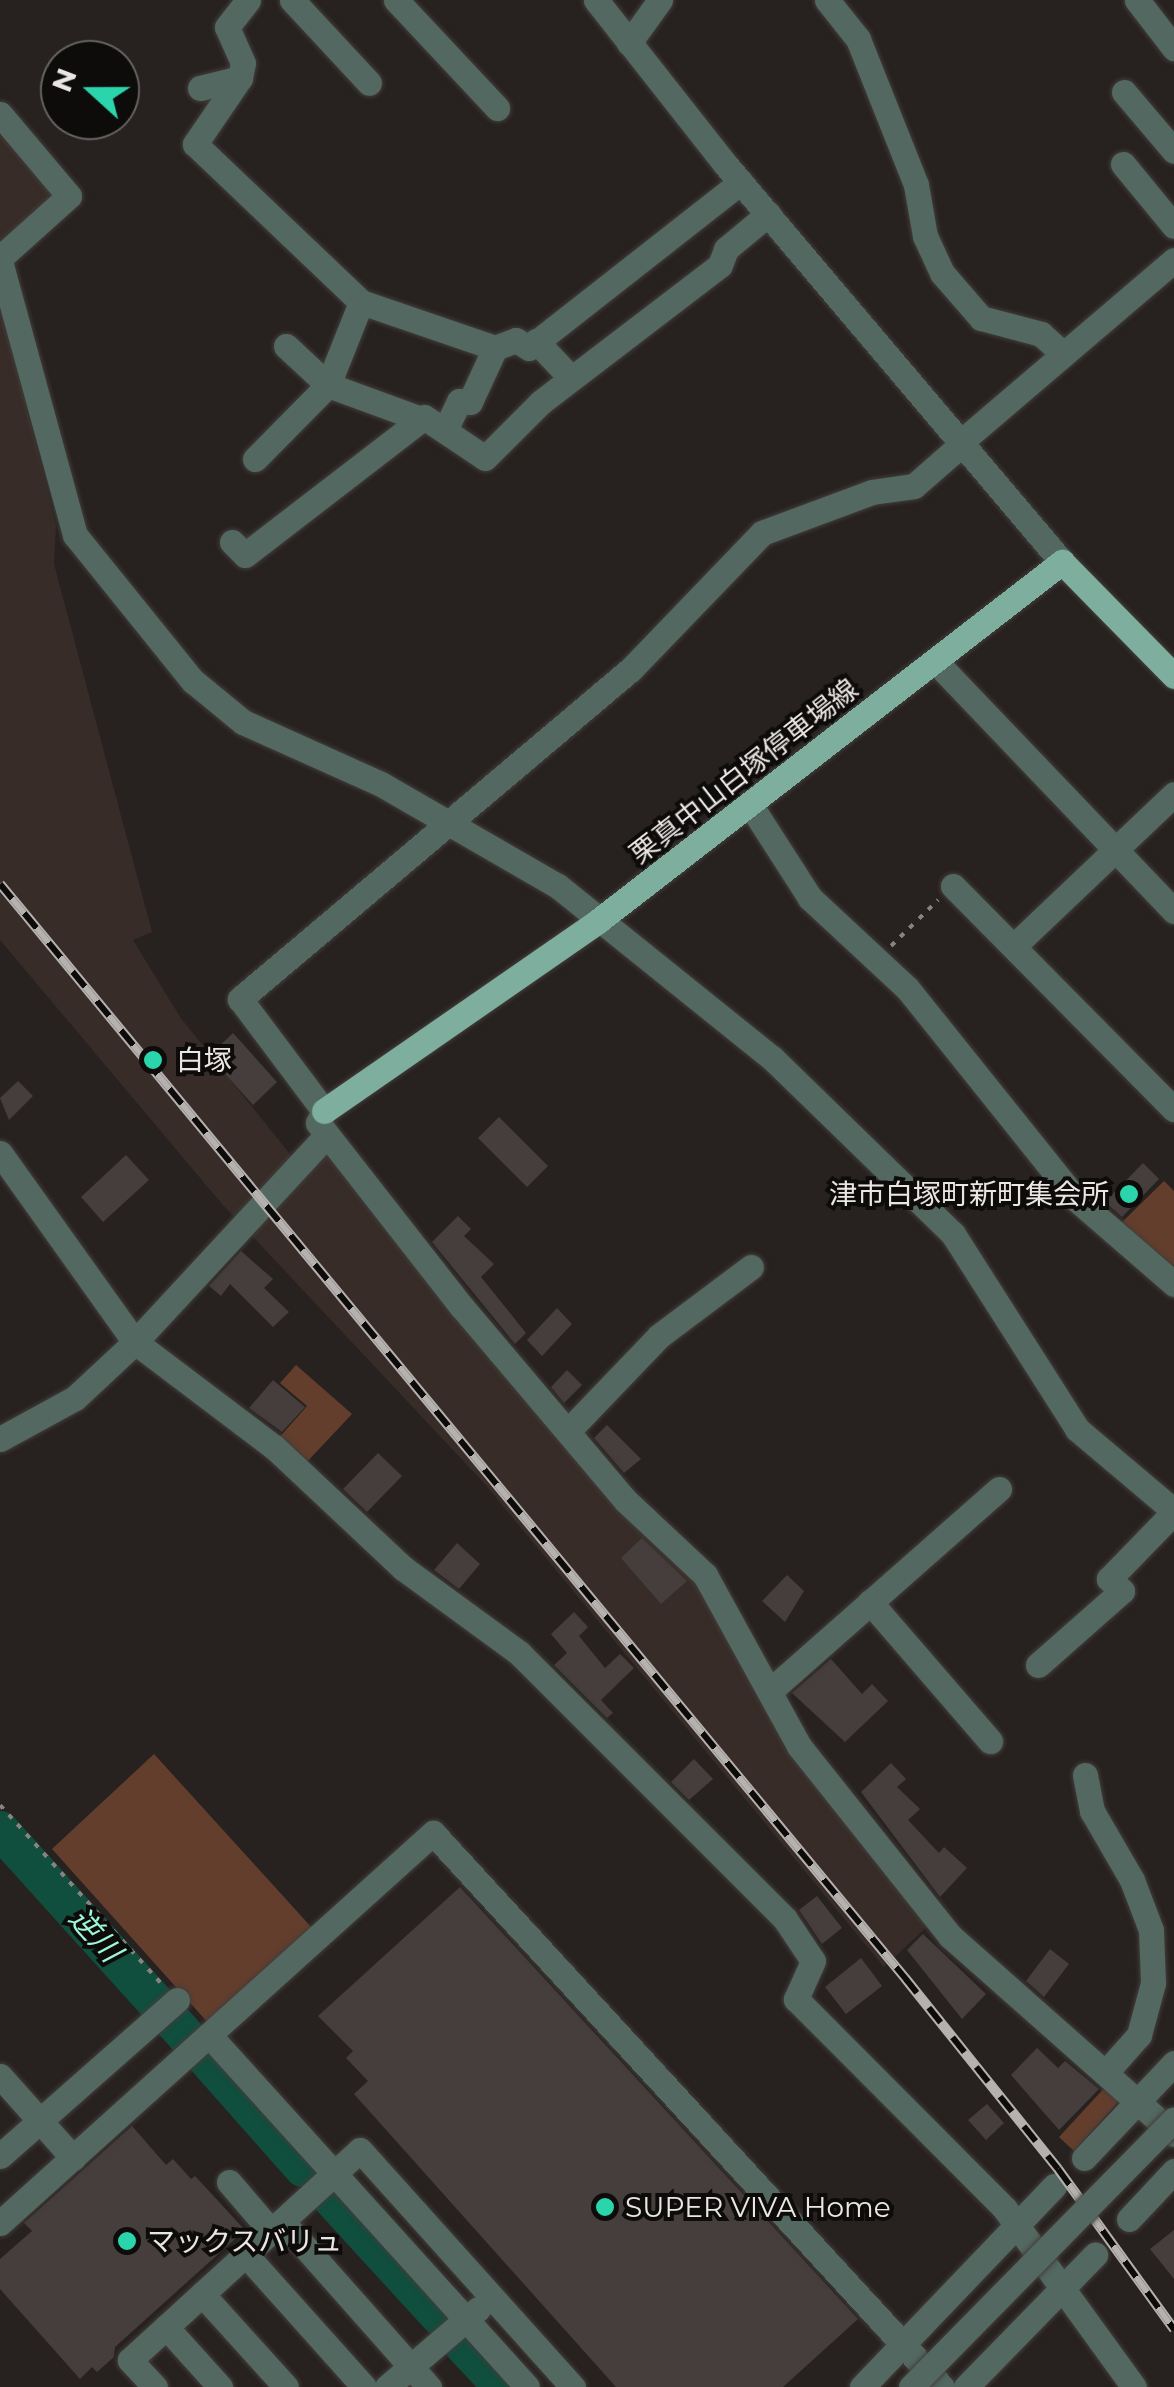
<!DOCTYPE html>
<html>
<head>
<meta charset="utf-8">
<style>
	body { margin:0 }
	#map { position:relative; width:1174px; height:2387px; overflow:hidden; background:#27221f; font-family:Montserrat,"Noto Sans JP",sans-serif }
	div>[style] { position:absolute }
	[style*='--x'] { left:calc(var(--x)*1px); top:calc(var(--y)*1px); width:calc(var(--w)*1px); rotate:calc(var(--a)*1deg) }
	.built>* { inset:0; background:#372c27 }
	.green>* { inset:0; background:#643e2d }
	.river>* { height:38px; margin:-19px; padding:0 19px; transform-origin:19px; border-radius:19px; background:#104e3e }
	.building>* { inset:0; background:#453e3c }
	.path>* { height:4px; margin-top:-2px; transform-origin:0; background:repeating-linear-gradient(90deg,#888381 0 5px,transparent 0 13px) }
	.roads { filter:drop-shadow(0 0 2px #423d3b) drop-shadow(0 0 2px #423d3b) }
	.minor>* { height:25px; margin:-12.5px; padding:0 12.5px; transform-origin:12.5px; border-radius:12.5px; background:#526860 }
	.major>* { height:25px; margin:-12.5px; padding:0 12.5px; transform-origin:12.5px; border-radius:12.5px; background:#7eae9e }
	.rail>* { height:10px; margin-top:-5px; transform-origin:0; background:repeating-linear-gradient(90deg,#0e0c0b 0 19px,#b5b1af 0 38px); box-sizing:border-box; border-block:2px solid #b5b1af }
	.bridges { filter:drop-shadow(0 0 2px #423d3b) drop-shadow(0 0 2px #423d3b) }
	.minor-bridge>* { height:25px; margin:-12.5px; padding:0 12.5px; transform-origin:12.5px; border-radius:12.5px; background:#526860 }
	.dots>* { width:28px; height:28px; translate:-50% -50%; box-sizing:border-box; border:5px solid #0e0c0b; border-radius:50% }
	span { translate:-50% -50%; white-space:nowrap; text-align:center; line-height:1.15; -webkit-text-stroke:8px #0e0c0b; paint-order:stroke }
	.street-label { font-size:28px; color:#eae6e4 }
	.poi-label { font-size:28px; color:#eae6e4 }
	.left { translate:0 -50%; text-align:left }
	.right { translate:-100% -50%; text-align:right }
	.water-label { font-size:30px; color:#9df8da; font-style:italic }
	.north { position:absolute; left:40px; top:40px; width:100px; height:100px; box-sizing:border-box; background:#0e0c0b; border:2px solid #666362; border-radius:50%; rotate:291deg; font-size:28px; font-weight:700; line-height:40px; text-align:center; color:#eae6e4 }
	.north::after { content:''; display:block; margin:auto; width:35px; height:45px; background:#2bd5ac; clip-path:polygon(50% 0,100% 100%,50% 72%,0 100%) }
</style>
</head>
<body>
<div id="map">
	<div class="built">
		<i style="clip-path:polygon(0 124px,57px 191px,0 247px)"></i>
		<i style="clip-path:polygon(0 301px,56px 526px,54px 564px,152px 932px,133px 940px,180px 1017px,294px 1159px,322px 1147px,697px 1576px,932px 1922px,884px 1967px,484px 1483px,222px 1204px,0 940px)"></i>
	</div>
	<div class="green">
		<i style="clip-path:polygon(1164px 1181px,1174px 1191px,1174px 1265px,1168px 1271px,1116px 1228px)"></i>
		<i style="clip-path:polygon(296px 1365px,352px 1414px,304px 1465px,277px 1440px,307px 1406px,280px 1383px)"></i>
		<i style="clip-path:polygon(154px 1754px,313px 1929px,210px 2025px,52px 1849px)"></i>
		<i style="clip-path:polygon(1108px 2084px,1120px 2100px,1074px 2151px,1059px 2137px)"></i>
	</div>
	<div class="river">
		<i style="--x:0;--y:1830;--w:283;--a:47.9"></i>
		<i style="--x:203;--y:2055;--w:151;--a:48.5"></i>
		<i style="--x:331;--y:2198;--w:160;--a:47.5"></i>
		<i style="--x:463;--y:2345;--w:57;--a:47.1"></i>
	</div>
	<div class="building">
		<i style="clip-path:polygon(233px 1033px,277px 1082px,253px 1105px,209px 1056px)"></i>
		<i style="clip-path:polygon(18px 1081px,33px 1096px,9px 1120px,0 1098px)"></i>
		<i style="clip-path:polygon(499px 1117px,548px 1166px,527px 1187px,478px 1138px)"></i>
		<i style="clip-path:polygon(126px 1155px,149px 1180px,103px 1222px,81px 1197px)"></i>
		<i style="clip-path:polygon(1143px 1163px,1159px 1179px,1122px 1217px,1105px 1202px)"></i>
		<i style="clip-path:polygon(458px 1216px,471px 1229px,464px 1236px,494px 1264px,481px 1277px,526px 1333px,515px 1344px,432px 1242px)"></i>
		<i style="clip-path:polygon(241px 1251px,273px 1279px,264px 1288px,289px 1312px,273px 1327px,230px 1284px,221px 1296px,209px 1286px)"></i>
		<i style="clip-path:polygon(557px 1308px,572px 1324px,542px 1356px,527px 1340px)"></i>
		<i style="clip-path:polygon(567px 1370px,582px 1385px,564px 1403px,551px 1387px)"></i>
		<i style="clip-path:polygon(273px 1380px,305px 1407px,282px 1432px,249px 1408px)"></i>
		<i style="clip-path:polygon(607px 1425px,641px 1459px,624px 1473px,594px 1438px)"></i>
		<i style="clip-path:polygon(378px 1453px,402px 1476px,367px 1512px,343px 1489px)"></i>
		<i style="clip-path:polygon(642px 1538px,687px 1581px,661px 1604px,621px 1558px)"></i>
		<i style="clip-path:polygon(457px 1543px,480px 1564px,459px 1589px,434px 1570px)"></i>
		<i style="clip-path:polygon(787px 1575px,804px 1591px,785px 1622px,762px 1601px)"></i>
		<i style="clip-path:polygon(574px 1612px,588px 1627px,579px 1636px,605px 1668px,620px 1654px,634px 1668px,601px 1700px,613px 1713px,607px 1718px,554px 1665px,567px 1653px,551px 1634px)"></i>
		<i style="clip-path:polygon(831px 1659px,862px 1694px,872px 1684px,888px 1701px,845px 1742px,792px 1693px)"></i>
		<i style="clip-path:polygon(694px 1759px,713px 1779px,689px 1800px,671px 1782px)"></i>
		<i style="clip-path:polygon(891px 1763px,906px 1779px,897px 1787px,920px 1809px,908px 1820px,939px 1853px,944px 1847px,967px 1868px,940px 1897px,861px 1792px)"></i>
		<i style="clip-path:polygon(460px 1887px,858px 2319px,783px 2387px,616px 2387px,354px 2094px,368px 2081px,346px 2058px,353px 2051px,318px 2016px)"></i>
		<i style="clip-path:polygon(817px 1896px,842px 1928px,822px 1944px,799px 1910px)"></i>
		<i style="clip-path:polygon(923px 1934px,986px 1994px,962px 2019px,907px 1950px)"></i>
		<i style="clip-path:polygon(1050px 1949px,1069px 1964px,1044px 1997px,1026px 1981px)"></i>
		<i style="clip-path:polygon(861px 1958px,882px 1986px,846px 2014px,825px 1987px)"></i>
		<i style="clip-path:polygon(1037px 2048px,1058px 2068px,1065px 2061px,1099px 2089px,1059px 2130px,1011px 2075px)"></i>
		<i style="clip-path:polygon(987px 2104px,1004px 2123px,986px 2140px,968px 2120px)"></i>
		<i style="clip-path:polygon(132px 2126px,166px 2165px,173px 2159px,191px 2179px,195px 2176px,245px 2230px,115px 2347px,114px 2357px,97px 2372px,92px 2367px,80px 2379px,0 2289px,0 2259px,32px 2231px,24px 2223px)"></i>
		<i style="clip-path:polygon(1174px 2230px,1174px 2279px,1150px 2249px)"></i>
	</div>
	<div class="path">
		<i style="--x:891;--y:946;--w:66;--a:-44.4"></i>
		<i style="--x:0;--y:1805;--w:240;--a:47.9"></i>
	</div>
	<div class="roads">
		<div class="minor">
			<i style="--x:292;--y:0;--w:113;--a:47.1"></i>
			<i style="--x:396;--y:0;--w:148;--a:46.9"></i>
			<i style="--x:596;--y:0;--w:210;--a:51.8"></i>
			<i style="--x:726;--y:165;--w:520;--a:49.76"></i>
			<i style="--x:827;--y:0;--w:50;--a:51.5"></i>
			<i style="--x:858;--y:39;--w:157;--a:68.3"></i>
			<i style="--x:916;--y:185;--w:52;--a:80"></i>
			<i style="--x:925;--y:236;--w:41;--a:65.3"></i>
			<i style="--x:942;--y:273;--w:60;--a:49.1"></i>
			<i style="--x:981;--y:318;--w:62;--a:14.9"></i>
			<i style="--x:1041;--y:334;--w:30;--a:42"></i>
			<i style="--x:1137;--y:0;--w:61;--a:52.4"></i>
			<i style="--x:629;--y:43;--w:53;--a:-54.2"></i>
			<i style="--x:240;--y:78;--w:80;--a:124.3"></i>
			<i style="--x:195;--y:144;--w:229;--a:43.6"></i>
			<i style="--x:361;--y:302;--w:142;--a:18.9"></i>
			<i style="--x:495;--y:348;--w:22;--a:-21"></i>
			<i style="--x:516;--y:340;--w:15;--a:32"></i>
			<i style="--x:529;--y:348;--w:269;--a:-38.1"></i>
			<i style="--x:200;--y:88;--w:41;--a:-14"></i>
			<i style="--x:240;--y:78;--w:15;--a:-79"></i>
			<i style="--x:243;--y:63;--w:39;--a:-114"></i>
			<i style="--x:227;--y:27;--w:34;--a:-52"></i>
			<i style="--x:1124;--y:92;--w:77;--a:49.7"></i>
			<i style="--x:0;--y:114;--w:107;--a:49.9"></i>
			<i style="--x:69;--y:196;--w:93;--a:138.1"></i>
			<i style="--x:1123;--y:164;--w:80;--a:50.6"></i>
			<i style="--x:0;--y:261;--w:284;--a:74.7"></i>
			<i style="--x:75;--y:535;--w:188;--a:51.1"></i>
			<i style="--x:193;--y:681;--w:65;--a:39.4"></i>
			<i style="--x:243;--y:722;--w:151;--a:24.2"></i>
			<i style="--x:381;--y:784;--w:204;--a:30"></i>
			<i style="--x:558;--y:886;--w:275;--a:38.8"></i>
			<i style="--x:772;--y:1058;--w:252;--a:44.2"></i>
			<i style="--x:953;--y:1234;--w:231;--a:57.5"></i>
			<i style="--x:1077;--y:1429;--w:127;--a:40.2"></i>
			<i style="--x:536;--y:341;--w:51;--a:46.6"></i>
			<i style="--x:286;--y:346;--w:57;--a:42.9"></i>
			<i style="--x:328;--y:385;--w:99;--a:20.1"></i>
			<i style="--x:446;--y:428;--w:30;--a:-64"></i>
			<i style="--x:459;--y:401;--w:11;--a:5"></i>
			<i style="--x:470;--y:402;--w:60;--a:-65.2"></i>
			<i style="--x:961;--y:442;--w:280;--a:-40.5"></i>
			<i style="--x:962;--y:444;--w:64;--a:138.8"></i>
			<i style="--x:914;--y:486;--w:42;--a:171.9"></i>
			<i style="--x:872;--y:492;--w:117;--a:159.6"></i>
			<i style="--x:762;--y:533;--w:189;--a:133.9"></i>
			<i style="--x:631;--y:669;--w:512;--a:139.84"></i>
			<i style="--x:240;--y:999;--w:140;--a:53.1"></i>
			<i style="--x:324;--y:1111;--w:13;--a:117"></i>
			<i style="--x:318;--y:1123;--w:234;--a:52"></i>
			<i style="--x:462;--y:1307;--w:254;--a:49.8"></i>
			<i style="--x:626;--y:1501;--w:108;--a:43.1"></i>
			<i style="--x:705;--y:1575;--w:195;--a:61.2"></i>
			<i style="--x:799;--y:1746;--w:243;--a:51.5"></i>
			<i style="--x:950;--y:1936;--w:299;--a:41.5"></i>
			<i style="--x:255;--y:459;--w:104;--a:-45.4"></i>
			<i style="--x:328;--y:385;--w:89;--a:-68.3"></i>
			<i style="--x:232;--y:542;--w:18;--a:45"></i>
			<i style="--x:245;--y:555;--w:226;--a:-37.6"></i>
			<i style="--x:424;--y:417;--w:73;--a:33.9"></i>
			<i style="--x:485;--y:458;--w:79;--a:-45"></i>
			<i style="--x:541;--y:402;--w:225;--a:-37.4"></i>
			<i style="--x:720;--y:265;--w:17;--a:-69"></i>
			<i style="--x:726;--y:249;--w:55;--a:-39.8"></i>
			<i style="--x:935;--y:661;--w:346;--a:46.3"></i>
			<i style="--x:751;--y:806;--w:109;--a:57.3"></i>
			<i style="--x:810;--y:898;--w:132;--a:42.9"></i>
			<i style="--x:907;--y:988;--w:270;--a:51.3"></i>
			<i style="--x:1076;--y:1199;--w:130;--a:40.9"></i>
			<i style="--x:953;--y:886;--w:314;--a:45.3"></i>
			<i style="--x:1015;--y:945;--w:219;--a:-43.5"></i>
			<i style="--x:0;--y:1153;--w:232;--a:54.5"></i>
			<i style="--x:135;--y:1342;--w:174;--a:37.1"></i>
			<i style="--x:274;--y:1447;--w:177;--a:43.2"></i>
			<i style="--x:403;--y:1568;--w:144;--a:36.2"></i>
			<i style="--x:519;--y:1653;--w:376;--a:45"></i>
			<i style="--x:785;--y:1919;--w:50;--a:56.3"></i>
			<i style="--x:813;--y:1961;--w:42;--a:114.1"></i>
			<i style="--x:796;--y:1999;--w:296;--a:45.1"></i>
			<i style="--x:1005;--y:2209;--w:220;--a:54.1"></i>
			<i style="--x:569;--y:1430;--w:130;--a:-46.2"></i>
			<i style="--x:659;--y:1336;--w:115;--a:-36.9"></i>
			<i style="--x:0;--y:1439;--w:85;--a:-28.7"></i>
			<i style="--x:75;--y:1398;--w:82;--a:-43"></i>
			<i style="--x:135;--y:1342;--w:282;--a:-47.2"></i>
			<i style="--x:870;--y:1602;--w:184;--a:49.2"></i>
			<i style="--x:1038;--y:1665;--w:112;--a:-41.4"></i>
			<i style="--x:1122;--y:1591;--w:18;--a:-137"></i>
			<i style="--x:1109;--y:1579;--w:93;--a:-45.9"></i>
			<i style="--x:771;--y:1690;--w:304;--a:-41.4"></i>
			<i style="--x:1085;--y:1775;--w:37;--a:79"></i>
			<i style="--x:1092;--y:1811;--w:80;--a:59.9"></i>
			<i style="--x:1132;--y:1880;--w:53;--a:69.2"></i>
			<i style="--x:1151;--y:1930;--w:53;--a:87.8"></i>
			<i style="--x:1153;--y:1983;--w:54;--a:105.1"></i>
			<i style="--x:1139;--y:2035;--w:48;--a:131.6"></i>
			<i style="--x:209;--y:2035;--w:474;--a:47.9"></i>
			<i style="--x:0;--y:2076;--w:110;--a:48.3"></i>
			<i style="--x:0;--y:2156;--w:236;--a:-41.4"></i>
			<i style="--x:1084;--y:2158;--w:131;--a:-46.5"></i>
			<i style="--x:229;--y:2182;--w:65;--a:49.4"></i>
			<i style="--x:1129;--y:2219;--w:66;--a:-46.8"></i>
			<i style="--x:282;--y:2221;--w:222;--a:48.5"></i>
			<i style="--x:0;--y:2223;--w:583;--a:-42.01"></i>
			<i style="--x:433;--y:1833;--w:752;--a:47.42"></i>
			<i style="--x:246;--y:2255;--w:177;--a:48.2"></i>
			<i style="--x:202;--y:2294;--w:125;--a:47.9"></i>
			<i style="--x:166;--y:2327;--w:81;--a:48"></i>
			<i style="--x:155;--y:2387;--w:37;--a:-133"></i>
			<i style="--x:130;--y:2360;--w:311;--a:-42.4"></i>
			<i style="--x:360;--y:2150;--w:319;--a:48.1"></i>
			<i style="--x:387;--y:2387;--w:120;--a:-40.6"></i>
			<i style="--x:862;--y:2387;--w:278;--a:-46.3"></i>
			<i style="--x:966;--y:2387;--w:185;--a:-45.7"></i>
		</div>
		<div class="major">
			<i style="--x:324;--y:1111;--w:333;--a:-34.7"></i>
			<i style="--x:598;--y:921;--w:587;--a:-37.73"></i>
			<i style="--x:1062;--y:562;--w:160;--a:45.5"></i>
		</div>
	</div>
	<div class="rail">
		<i style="--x:0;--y:884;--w:1420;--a:50.4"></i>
		<i style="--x:905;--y:1978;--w:245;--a:51.3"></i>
		<i style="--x:1058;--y:2169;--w:198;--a:54.1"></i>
	</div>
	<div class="bridges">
		<div class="minor-bridge">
			<i style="--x:911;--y:2387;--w:375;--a:-45.5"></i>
		</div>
	</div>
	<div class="dots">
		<i style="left:153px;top:1060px;background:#2bd5ac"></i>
		<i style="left:1129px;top:1194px;background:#2bd5ac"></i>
		<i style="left:605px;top:2207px;background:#2bd5ac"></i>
		<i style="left:127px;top:2241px;background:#2bd5ac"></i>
	</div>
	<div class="street-label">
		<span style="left:744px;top:771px;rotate:-38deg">栗真中山白塚停車場線</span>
	</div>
	<div class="poi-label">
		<span class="left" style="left:176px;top:1060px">白塚</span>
		<span class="right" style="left:1109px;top:1194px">津市白塚町新町集会所</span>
		<span class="left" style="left:625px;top:2207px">SUPER VIVA Home</span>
		<span class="left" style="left:147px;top:2241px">マックスバリュ</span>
	</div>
	<div class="water-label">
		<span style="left:95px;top:1935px;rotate:48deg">逆川</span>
	</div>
	<div class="north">N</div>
</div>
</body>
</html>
